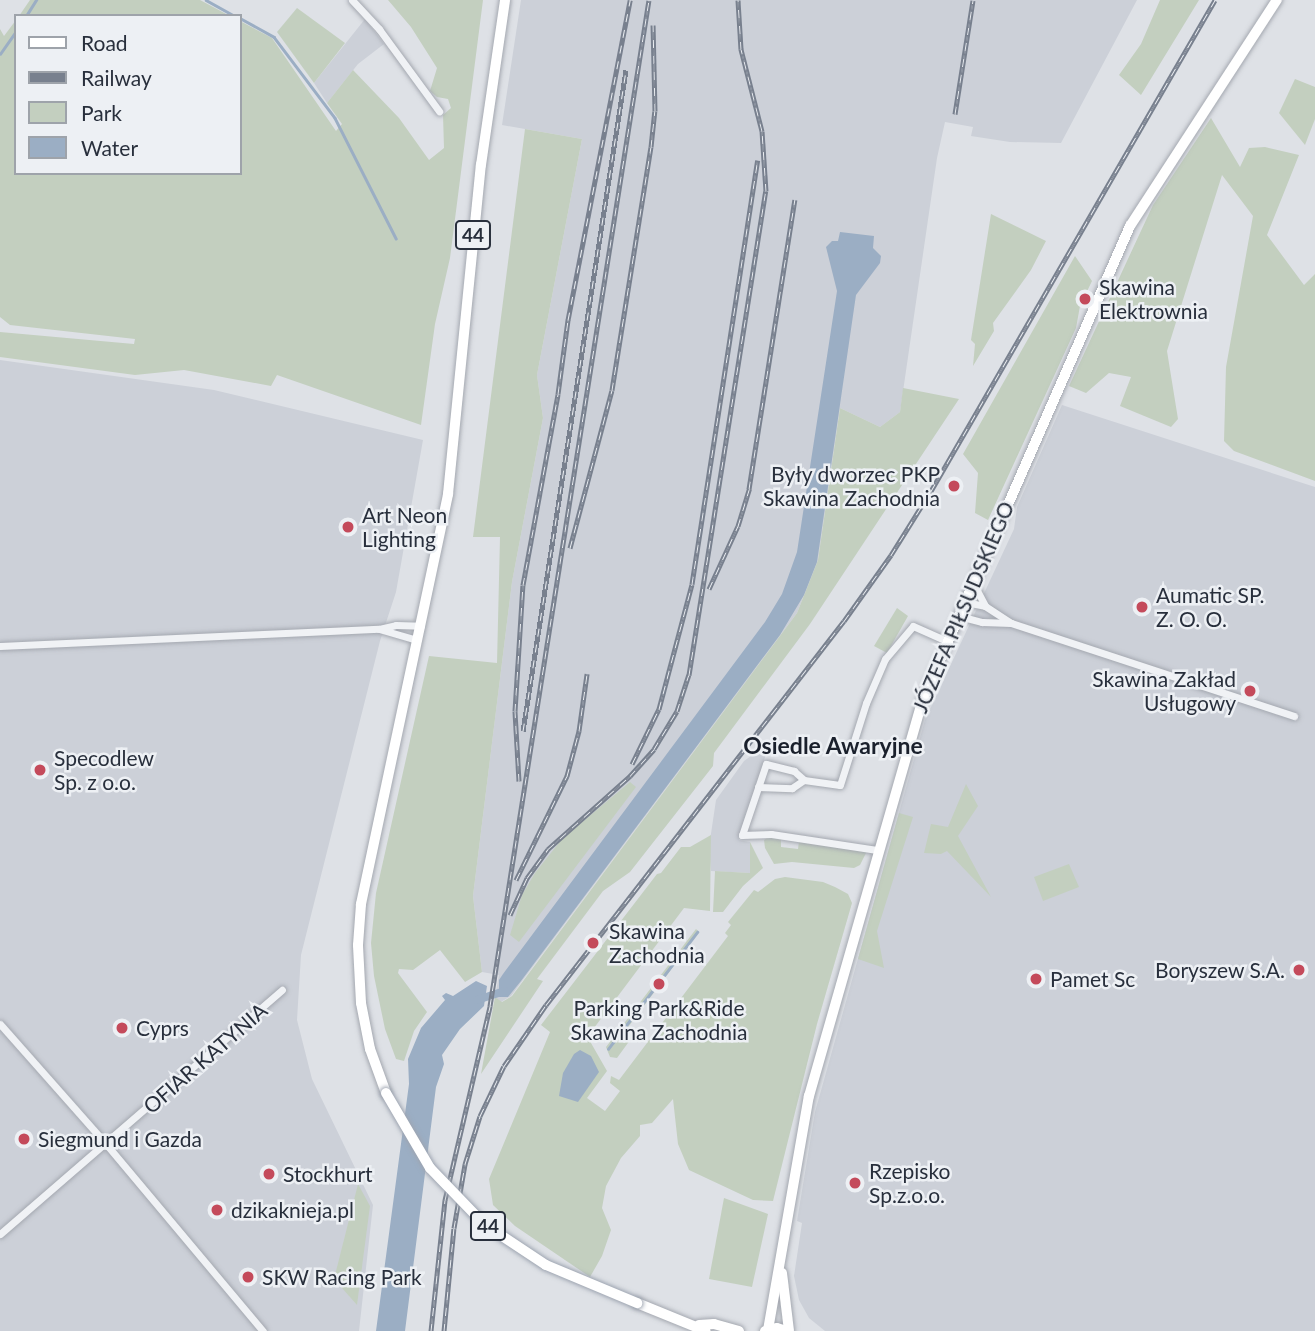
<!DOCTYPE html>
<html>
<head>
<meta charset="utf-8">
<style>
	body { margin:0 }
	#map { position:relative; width:1315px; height:1331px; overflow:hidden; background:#dee1e6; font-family:Lato,sans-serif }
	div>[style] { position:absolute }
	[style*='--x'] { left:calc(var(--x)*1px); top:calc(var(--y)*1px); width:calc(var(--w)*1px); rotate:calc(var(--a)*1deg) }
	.built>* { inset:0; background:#ccd0d8 }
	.green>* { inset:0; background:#c3cfbf }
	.water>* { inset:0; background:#9baec4 }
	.stream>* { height:2.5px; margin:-1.25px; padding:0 1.25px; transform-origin:1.25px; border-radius:1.25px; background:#9baec4 }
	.canal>* { height:8px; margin:-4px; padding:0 4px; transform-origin:4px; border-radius:4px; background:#9baec4 }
	.roads { filter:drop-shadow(0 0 2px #a4a8b0) drop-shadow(0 0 2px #a4a8b0) }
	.minor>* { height:7px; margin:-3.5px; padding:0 3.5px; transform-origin:3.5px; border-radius:3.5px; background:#f0f2f5 }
	.secondary>* { height:10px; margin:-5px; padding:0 5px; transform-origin:5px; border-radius:5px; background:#fff }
	.primary>* { height:10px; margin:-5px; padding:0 5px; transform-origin:5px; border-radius:5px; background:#fff }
	.rail>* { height:5px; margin-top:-2.5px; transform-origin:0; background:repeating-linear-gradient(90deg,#edf0f4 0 8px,#78808e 0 16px); box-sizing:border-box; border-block:2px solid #78808e }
	.bridges { filter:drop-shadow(0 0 2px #9ea5b1) drop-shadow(0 0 2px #9ea5b1) }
	.primary-bridge>* { height:10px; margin:-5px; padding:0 5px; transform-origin:5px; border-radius:5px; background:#fff }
	.dots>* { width:19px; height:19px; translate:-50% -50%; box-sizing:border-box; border:4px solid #edf0f4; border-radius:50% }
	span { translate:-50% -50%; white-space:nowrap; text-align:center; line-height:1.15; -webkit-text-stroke:5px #edf0f4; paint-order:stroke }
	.shield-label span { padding:2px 5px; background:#edf0f4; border:2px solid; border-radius:5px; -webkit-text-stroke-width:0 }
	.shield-label { font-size:19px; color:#282f3c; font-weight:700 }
	.poi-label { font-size:21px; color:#282f3c }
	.left { translate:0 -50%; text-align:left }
	.right { translate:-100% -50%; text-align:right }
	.street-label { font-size:21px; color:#282f3c }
	.neighbourhood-label { font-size:23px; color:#1a202c; font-weight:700 }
	.legend { position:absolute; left:14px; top:14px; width:228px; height:161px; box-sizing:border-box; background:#edf0f4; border:2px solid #9ea3aa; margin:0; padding:9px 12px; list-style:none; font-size:21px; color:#282f3c }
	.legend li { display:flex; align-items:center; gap:14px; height:35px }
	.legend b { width:35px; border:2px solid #9ea3aa }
</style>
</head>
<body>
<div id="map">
	<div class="built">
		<i style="clip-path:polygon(521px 0,1137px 0,1061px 143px,1010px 142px,971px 136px,973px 127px,945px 122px,937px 158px,900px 412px,880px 427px,840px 408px,818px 560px,797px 613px,511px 996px,501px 1002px,495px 997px,499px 975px,482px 972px,473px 896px,512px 582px,543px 418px,537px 375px,582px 139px,502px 125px)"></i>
		<i style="clip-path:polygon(365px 19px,384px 44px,358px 64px,327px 103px,314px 83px)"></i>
		<i style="clip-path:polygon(0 360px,214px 390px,423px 440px,396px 592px,380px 641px,301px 955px,297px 1020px,312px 1079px,373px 1205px,359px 1331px,0 1331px)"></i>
		<i style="clip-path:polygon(1062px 405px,1315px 487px,1315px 1331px,825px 1331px,809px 1318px,799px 1300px,794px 1276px,802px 1223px,797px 1221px,815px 1112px,925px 720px,1014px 529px,1017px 507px)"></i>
		<i style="clip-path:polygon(758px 751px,766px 754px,739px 840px,750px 842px,750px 873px,711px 871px,709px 847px,716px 800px,744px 761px)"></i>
	</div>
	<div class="green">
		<i style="clip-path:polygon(30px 0,200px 0,230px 16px,19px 16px)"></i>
		<i style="clip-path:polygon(388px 0,483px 0,450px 258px,435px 324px,421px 425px,277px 375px,271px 386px,184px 370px,135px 375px,0 357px,0 332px,134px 344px,135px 339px,10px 325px,0 317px,0 29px,4px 36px,16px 20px,16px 173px,240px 173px,240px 21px,272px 38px,336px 131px,342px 124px,327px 103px,353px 70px,399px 118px,429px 160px,444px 148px,443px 115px,451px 108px,448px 99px,437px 97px,430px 91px,437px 68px,411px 27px)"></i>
		<i style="clip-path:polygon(1160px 0,1199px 0,1141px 95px,1119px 75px,1141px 44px)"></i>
		<i style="clip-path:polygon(297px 8px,345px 43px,314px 83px,277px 32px)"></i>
		<i style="clip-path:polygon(1295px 79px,1315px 87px,1315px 119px,1305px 145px,1279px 113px)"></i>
		<i style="clip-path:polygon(1211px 118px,1240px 167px,1249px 148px,1265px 147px,1299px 155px,1267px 235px,1304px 285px,1315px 274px,1315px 481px,1234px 451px,1224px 441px,1226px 367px,1253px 216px,1222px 175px,1167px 351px,1178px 419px,1171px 427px,1120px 406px,1131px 377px,1109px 373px,1086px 393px,1069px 386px,1153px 205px)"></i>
		<i style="clip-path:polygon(525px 129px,582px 139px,537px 375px,543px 418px,512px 582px,473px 896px,482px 972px,465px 982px,440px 950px,413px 970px,399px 969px,398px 973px,427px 1012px,414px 1031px,404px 1061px,396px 1059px,385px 1029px,374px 976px,371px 943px,376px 893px,429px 656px,497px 663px,500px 537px,473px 537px)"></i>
		<i style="clip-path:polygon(991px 214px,1046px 241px,1031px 270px,993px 323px,994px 331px,973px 366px,975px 344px,971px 340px)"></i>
		<i style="clip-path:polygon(1075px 256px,1092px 281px,1080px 306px,1076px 328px,988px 520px,975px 513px,978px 473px,963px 454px)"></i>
		<i style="clip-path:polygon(903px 388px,959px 399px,810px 624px,714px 753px,713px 766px,630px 872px,603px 891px,537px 979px,543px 981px,481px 1074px,495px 997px,502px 1002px,512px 996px,797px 613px,818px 560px,840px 408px,880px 427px,900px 412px)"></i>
		<i style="clip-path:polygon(897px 608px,908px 616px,887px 653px,874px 646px)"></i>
		<i style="clip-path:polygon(630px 782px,636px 787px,519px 942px,510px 935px,522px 895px,535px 873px,562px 839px)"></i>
		<i style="clip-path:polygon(966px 784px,978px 806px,958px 836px,991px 897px,947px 851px,941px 854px,924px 853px,931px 824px,948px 827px)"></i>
		<i style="clip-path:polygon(899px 813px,913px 817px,877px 931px,884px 968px,858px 959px)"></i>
		<i style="clip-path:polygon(711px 835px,710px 911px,684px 908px,591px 1032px,591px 1043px,607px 1071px,587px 1098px,605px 1111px,620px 1091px,610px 1083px,611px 1076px,619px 1080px,728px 936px,725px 933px,731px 925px,728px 922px,754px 890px,758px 892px,775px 879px,785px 877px,823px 882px,835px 887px,848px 894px,852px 903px,817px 1024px,773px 1201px,753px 1200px,689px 1170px,678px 1144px,673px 1099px,652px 1123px,640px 1125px,640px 1136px,621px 1158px,606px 1186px,602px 1208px,611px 1230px,602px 1256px,590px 1277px,515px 1226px,493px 1205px,489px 1179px,550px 1032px,541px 1025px,657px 874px,661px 873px,681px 847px,690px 847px)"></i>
		<i style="clip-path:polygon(768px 837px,781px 839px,781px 847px,798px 849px,799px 841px,867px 851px,860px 865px,854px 868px,792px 862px,774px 864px,765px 848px,764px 840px)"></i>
		<i style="clip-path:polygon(750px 842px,763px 868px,743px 886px,723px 912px,713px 912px,715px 871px,750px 873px)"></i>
		<i style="clip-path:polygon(1069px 864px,1079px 887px,1043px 901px,1034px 877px)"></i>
		<i style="clip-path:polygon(696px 929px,699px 932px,626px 1030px,633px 1036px,617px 1058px,610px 1057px,606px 1047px)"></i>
		<i style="clip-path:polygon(358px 1184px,370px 1206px,357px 1305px,334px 1279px)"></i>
		<i style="clip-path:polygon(724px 1198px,768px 1214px,752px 1287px,709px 1279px)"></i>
	</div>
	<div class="water">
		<i style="clip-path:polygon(840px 232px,874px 236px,873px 248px,881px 256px,880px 263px,856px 295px,817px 562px,804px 595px,780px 635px,521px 981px,508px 997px,499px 997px,499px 980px,503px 974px,765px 622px,782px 594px,797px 552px,837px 291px,826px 247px,832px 241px,838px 241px)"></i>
		<i style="clip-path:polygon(476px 981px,487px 986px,484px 1006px,460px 1029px,442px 1055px,444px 1064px,436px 1087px,405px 1331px,376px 1331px,409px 1084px,408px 1059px,421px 1028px,445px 1000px,442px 996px,446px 993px,453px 996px)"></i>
		<i style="clip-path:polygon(580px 1050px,591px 1056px,599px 1072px,578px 1102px,559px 1096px,563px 1073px,574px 1054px)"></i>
	</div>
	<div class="stream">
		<i style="--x:206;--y:0;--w:33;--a:29"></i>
		<i style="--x:26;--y:16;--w:19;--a:-58"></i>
		<i style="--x:240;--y:18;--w:39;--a:29"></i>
		<i style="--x:274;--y:37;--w:101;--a:53"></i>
		<i style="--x:335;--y:118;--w:135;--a:63.1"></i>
		<i style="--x:0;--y:54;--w:28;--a:-55"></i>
		<i style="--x:608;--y:1049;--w:147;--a:-52.7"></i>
	</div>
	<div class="canal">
		<i style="--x:477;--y:1000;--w:29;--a:-18"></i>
	</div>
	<div class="roads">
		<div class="minor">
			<i style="--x:352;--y:0;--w:40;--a:47"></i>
			<i style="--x:379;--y:29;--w:102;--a:53.8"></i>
			<i style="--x:973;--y:583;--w:26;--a:62"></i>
			<i style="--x:985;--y:606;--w:30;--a:33"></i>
			<i style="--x:965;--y:602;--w:20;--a:11"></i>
			<i style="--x:959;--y:616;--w:24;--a:15"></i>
			<i style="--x:982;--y:622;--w:29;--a:2"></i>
			<i style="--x:1011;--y:623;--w:298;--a:18.2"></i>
			<i style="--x:379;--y:629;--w:40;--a:16"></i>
			<i style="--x:0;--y:646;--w:379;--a:-2.6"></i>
			<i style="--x:379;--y:629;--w:17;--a:-13"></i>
			<i style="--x:396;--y:625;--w:25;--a:2"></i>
			<i style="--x:758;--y:787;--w:34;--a:2"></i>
			<i style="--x:792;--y:788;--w:14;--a:-34"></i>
			<i style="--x:877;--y:850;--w:107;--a:-171.4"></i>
			<i style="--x:771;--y:834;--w:29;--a:178"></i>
			<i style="--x:742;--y:835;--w:75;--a:-71.3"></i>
			<i style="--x:766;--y:764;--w:29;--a:14"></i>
			<i style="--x:794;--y:771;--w:13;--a:42"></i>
			<i style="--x:804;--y:780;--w:36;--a:8"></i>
			<i style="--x:840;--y:785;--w:86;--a:-72.4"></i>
			<i style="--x:866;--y:703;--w:48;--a:-66.6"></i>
			<i style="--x:885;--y:659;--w:43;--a:-49.7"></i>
			<i style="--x:913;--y:626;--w:37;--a:24"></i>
			<i style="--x:0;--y:1024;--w:160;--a:48.5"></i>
			<i style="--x:106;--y:1144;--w:244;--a:50"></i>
			<i style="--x:0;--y:1234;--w:373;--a:-40.9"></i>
		</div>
		<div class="secondary">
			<i style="--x:782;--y:1273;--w:58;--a:83.1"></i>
			<i style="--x:768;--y:1330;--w:238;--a:-80.1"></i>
			<i style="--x:809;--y:1096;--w:411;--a:-74"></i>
			<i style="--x:922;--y:701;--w:519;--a:-66.35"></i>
			<i style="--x:1130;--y:226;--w:270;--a:-57"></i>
		</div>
		<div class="primary">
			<i style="--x:386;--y:1093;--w:47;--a:-110"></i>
			<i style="--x:370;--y:1049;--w:47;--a:-101.1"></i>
			<i style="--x:361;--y:1003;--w:58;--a:-93"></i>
			<i style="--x:358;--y:945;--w:41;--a:-85.8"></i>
			<i style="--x:361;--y:904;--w:419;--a:-78"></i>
			<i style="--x:448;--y:494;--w:331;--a:-84.3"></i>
			<i style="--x:481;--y:165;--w:167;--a:-81.7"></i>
			<i style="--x:637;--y:1303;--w:74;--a:22.1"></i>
			<i style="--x:699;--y:1325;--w:15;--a:-4"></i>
			<i style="--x:714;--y:1324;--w:26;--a:16"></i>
			<i style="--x:765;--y:1331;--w:12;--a:-14"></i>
			<i style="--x:777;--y:1328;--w:10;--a:17"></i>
		</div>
	</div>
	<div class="rail">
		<i style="--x:955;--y:114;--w:115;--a:-81"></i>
		<i style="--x:570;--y:548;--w:163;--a:-75.1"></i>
		<i style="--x:612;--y:390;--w:246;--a:-80.9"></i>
		<i style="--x:651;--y:147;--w:36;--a:-84"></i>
		<i style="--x:655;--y:111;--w:86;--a:-91.3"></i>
		<i style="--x:709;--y:589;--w:69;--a:-65.3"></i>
		<i style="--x:738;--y:526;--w:39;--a:-73"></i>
		<i style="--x:749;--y:489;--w:293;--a:-81"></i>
		<i style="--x:523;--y:731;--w:669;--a:-81.14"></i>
		<i style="--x:632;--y:764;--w:61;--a:-63.9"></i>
		<i style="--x:659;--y:709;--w:129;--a:-75.2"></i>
		<i style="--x:692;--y:584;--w:429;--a:-81.2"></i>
		<i style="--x:519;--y:781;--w:70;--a:-93.3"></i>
		<i style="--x:515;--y:711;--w:126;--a:-86.4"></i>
		<i style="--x:523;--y:585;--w:194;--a:-79.6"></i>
		<i style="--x:558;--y:394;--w:75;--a:-82.3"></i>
		<i style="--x:568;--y:320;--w:326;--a:-79"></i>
		<i style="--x:516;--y:880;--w:116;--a:-63.9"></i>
		<i style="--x:567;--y:776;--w:47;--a:-75.1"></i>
		<i style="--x:579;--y:731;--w:58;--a:-82"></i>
		<i style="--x:510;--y:915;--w:41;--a:-65.3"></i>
		<i style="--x:527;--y:878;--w:36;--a:-54"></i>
		<i style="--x:548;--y:849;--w:110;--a:-41.7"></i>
		<i style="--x:630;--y:776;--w:36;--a:-48"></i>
		<i style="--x:654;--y:749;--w:44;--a:-58.8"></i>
		<i style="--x:677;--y:711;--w:38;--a:-72"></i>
		<i style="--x:689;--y:675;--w:490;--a:-81"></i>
		<i style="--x:766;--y:191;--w:60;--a:-93.8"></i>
		<i style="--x:762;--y:131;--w:85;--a:-104.4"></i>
		<i style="--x:741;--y:49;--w:49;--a:-93.5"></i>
		<i style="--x:431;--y:1331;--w:132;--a:-83.9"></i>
		<i style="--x:445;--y:1200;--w:199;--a:-76.9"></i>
		<i style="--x:490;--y:1006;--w:1018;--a:-81.02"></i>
		<i style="--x:444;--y:1331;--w:103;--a:-84.5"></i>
		<i style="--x:454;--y:1228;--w:65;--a:-80.2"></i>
		<i style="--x:465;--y:1164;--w:50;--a:-72.6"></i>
		<i style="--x:480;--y:1116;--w:55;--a:-64.4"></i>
		<i style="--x:504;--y:1066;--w:74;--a:-55.5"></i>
		<i style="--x:546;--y:1005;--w:486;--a:-52.2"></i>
		<i style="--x:844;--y:621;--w:81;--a:-54.5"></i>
		<i style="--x:891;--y:555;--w:75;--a:-58"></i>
		<i style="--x:931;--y:491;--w:567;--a:-59.95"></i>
	</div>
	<div class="bridges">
		<div class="primary-bridge">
			<i style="--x:386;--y:1093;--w:87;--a:59.6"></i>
			<i style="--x:430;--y:1168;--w:78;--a:46"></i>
			<i style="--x:484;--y:1224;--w:74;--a:33.5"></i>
			<i style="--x:546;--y:1265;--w:99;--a:22.7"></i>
		</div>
	</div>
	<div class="dots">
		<i style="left:1085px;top:299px;background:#c44a5b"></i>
		<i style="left:954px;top:486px;background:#c44a5b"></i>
		<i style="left:348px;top:527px;background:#c44a5b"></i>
		<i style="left:1142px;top:607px;background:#c44a5b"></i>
		<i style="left:1250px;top:691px;background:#c44a5b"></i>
		<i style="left:40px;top:770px;background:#c44a5b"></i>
		<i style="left:593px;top:943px;background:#c44a5b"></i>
		<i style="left:1299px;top:970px;background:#c44a5b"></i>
		<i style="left:1036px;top:979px;background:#c44a5b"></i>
		<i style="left:659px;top:984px;background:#c44a5b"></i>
		<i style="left:122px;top:1028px;background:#c44a5b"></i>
		<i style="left:24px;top:1139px;background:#c44a5b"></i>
		<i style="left:269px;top:1174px;background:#c44a5b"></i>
		<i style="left:855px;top:1183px;background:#c44a5b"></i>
		<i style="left:217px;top:1210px;background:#c44a5b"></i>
		<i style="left:248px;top:1277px;background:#c44a5b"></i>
	</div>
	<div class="shield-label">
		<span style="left:473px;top:235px">44</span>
		<span style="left:488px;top:1226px">44</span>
	</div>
	<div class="poi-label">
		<span class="left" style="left:1099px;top:299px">Skawina<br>Elektrownia</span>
		<span class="right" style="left:940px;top:486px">Były dworzec PKP<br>Skawina Zachodnia</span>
		<span class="left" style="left:362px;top:527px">Art Neon<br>Lighting</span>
		<span class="left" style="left:1156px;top:607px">Aumatic SP.<br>Z. O. O.</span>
		<span class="right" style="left:1236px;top:691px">Skawina Zakład<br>Usługowy</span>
		<span class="left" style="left:54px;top:770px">Specodlew<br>Sp. z o.o.</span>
		<span class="left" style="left:609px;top:943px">Skawina<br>Zachodnia</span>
		<span class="right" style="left:1285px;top:970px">Boryszew S.A.</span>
		<span class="left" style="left:1050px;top:979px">Pamet Sc</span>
		<span style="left:659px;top:1020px">Parking Park&amp;Ride<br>Skawina Zachodnia</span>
		<span class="left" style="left:136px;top:1028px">Cyprs</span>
		<span class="left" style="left:38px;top:1139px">Siegmund i Gazda</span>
		<span class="left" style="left:869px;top:1183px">Rzepisko<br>Sp.z.o.o.</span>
		<span class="left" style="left:283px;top:1174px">Stockhurt</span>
		<span class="left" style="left:231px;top:1210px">dzikaknieja.pl</span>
		<span class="left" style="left:262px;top:1277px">SKW Racing Park</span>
	</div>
	<div class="street-label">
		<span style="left:963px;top:607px;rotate:-67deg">JÓZEFA PIŁSUDSKIEGO</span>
		<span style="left:205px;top:1058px;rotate:-41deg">OFIAR KATYNIA</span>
	</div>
	<div class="neighbourhood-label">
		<span style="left:833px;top:745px">Osiedle Awaryjne</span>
	</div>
	<ul class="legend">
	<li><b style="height:9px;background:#fff"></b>Road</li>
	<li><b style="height:9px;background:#78808e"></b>Railway</li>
	<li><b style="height:19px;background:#c3cfbf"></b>Park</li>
	<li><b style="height:19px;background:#9baec4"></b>Water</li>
	</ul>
</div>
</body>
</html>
